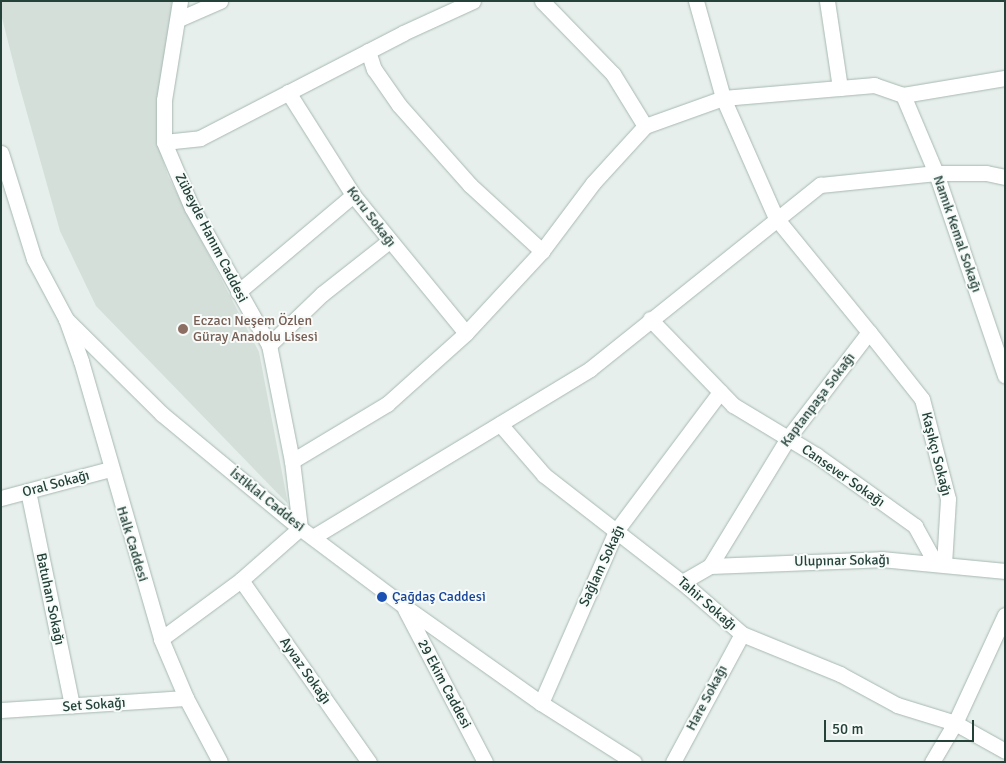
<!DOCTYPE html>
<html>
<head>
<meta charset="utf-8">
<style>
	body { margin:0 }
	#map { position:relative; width:1006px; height:763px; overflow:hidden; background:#e6efeb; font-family:Signika,sans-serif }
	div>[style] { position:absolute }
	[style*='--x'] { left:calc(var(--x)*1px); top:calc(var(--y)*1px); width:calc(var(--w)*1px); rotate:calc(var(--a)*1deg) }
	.built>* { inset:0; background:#d4dfda }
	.roads { filter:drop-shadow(0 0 1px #a8b8b2) drop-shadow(0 0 1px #a8b8b2) }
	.minor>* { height:15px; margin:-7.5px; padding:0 7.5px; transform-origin:7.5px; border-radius:7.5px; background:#fff }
	.tertiary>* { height:15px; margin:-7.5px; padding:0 7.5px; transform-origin:7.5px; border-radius:7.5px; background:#fff }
	.dots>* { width:14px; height:14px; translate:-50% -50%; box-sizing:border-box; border:2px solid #f7fbf9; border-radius:50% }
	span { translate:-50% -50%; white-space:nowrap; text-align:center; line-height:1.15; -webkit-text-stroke:4px #f7fbf9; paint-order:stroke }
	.street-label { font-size:14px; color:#24423a }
	.education-label { font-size:14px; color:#785e54 }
	.left { translate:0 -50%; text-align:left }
	.transit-label { font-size:14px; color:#164399 }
	.frame { position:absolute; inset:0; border:2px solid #24423a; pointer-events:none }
	.scale { position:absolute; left:824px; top:720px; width:150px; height:22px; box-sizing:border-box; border:2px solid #24423a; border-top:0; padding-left:6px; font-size:15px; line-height:18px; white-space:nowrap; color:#24423a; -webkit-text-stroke:4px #f7fbf9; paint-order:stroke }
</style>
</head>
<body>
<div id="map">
	<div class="built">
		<i style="clip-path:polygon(1px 1px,172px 1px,159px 148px,168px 176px,259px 352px,288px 504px,96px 306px,60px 231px,18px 81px,1px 14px)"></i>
	</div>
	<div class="roads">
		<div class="minor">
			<i style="--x:542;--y:1;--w:102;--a:45.8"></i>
			<i style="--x:613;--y:74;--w:61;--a:58.4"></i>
			<i style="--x:696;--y:1;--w:101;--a:74.4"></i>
			<i style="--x:723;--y:98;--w:152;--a:-4.9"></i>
			<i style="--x:874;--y:85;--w:31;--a:19"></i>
			<i style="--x:903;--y:95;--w:103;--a:-9.5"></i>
			<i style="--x:827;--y:1;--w:88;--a:81.5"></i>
			<i style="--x:179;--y:19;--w:45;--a:-23.7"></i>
			<i style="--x:368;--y:51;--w:19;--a:72"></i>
			<i style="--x:374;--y:69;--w:44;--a:55.2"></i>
			<i style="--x:399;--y:105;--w:107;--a:48.4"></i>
			<i style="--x:470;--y:185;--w:98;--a:42.5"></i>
			<i style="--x:288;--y:92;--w:122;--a:57.7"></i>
			<i style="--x:353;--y:195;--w:178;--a:50.7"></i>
			<i style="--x:903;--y:95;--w:85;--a:67.1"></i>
			<i style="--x:936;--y:173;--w:214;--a:71.2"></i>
			<i style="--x:164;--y:142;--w:36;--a:-6"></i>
			<i style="--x:200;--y:138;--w:229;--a:-27.3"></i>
			<i style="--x:403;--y:33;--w:77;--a:-24.6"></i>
			<i style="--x:238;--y:292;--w:150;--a:-40.1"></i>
			<i style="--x:66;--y:319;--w:45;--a:70.3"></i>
			<i style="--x:81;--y:361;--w:289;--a:73.9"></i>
			<i style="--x:161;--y:639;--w:64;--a:67"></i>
			<i style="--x:186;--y:698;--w:72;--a:62"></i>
			<i style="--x:650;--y:319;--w:120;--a:46"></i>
			<i style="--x:733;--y:405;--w:97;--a:31.1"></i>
			<i style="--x:816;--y:455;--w:122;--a:35.6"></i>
			<i style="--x:915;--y:526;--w:43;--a:61.1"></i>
			<i style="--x:869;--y:332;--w:85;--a:51.7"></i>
			<i style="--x:922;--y:399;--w:103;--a:75.4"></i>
			<i style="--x:948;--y:499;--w:66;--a:93.5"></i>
			<i style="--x:269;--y:345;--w:74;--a:-43.9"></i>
			<i style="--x:322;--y:294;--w:85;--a:-38.3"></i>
			<i style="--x:500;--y:424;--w:67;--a:49.2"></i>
			<i style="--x:544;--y:475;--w:182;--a:37.9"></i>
			<i style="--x:688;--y:587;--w:72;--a:41"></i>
			<i style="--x:742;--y:634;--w:106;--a:22.2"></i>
			<i style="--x:840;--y:674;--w:65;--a:28.5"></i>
			<i style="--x:897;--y:705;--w:61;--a:17.2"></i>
			<i style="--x:955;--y:723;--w:57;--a:29.2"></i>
			<i style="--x:292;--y:461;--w:111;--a:-31"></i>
			<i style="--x:387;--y:404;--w:106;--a:-41.9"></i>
			<i style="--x:466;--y:333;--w:112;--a:-47.2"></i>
			<i style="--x:542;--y:251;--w:85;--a:-53.1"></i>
			<i style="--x:593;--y:183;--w:77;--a:-47.6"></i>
			<i style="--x:645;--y:126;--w:83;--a:-19.7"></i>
			<i style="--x:723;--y:98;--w:131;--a:66.2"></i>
			<i style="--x:776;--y:218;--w:147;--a:50.8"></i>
			<i style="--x:869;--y:332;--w:133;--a:127.4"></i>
			<i style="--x:788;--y:438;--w:150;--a:121.4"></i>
			<i style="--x:710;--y:566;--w:32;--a:150"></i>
			<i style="--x:28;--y:491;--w:219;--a:78.4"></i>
			<i style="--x:1;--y:498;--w:113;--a:-14.9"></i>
			<i style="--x:313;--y:537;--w:324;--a:-31.2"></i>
			<i style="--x:590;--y:369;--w:295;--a:-38.7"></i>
			<i style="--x:820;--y:185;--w:117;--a:-5.9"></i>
			<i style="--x:936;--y:173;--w:50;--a:0"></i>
			<i style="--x:986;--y:173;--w:19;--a:12"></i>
			<i style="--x:710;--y:566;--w:171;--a:-2.3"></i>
			<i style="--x:881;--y:559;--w:125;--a:5.5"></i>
			<i style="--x:241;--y:580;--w:223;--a:54.9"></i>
			<i style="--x:161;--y:639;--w:99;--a:-36.4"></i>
			<i style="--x:241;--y:580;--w:79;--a:-41.4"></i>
			<i style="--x:300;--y:528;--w:67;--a:-96.8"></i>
			<i style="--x:292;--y:461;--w:118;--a:-101.2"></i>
			<i style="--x:269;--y:345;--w:157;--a:-119.3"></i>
			<i style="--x:192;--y:208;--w:72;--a:-113"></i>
			<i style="--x:164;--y:142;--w:42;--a:-90"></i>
			<i style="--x:164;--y:100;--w:100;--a:-80.8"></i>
			<i style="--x:541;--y:703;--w:188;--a:-66.4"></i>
			<i style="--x:616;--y:531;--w:174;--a:-53.2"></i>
			<i style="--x:1;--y:710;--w:185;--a:-3.7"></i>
			<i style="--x:673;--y:762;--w:145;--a:-61.7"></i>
			<i style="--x:932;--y:762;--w:45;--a:-59.5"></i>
			<i style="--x:955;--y:723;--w:119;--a:-65.2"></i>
		</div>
		<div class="tertiary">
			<i style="--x:1;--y:153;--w:111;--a:72.7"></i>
			<i style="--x:34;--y:259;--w:68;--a:61.9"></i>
			<i style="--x:66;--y:319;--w:135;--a:44.7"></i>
			<i style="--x:162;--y:414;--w:179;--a:39.6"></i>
			<i style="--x:300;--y:528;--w:130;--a:36.9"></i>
			<i style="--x:404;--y:606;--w:168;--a:35.3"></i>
			<i style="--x:541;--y:703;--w:110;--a:32.4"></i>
			<i style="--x:405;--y:609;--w:173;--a:62.4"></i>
		</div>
	</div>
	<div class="dots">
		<i style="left:183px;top:329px;background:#8d6e63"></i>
		<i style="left:382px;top:597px;background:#1a4fb4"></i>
	</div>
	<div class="street-label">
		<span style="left:371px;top:217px;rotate:53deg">Koru Sokağı</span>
		<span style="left:957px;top:234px;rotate:71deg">Namık Kemal Sokağı</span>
		<span style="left:211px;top:238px;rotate:63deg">Zübeyde Hanım Caddesi</span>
		<span style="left:818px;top:400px;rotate:-53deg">Kaptanpaşa Sokağı</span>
		<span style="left:936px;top:454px;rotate:76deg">Kaşıkçı Sokağı</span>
		<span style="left:843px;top:476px;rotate:35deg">Cansever Sokağı</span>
		<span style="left:56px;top:484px;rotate:-15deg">Oral Sokağı</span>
		<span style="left:267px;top:500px;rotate:39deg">İstiklal Caddesi</span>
		<span style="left:132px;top:544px;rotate:73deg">Halk Caddesi</span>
		<span style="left:842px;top:561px;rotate:-1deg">Ulupınar Sokağı</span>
		<span style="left:602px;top:566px;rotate:-65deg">Sağlam Sokağı</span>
		<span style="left:50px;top:599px;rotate:78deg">Batuhan Sokağı</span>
		<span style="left:707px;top:604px;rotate:41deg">Tahir Sokağı</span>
		<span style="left:305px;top:671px;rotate:55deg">Ayvaz Sokağı</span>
		<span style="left:444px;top:684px;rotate:62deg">29 Ekim Caddesi</span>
		<span style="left:707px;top:698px;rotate:-62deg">Hare Sokağı</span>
		<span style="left:94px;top:705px;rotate:-4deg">Set Sokağı</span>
	</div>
	<div class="education-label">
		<span class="left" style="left:193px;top:329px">Eczacı Neşem Özlen<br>Güray Anadolu Lisesi</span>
	</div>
	<div class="transit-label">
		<span class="left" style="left:392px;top:597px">Çağdaş Caddesi</span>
	</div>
	<div class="frame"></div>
	<div class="scale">50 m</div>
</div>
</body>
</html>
